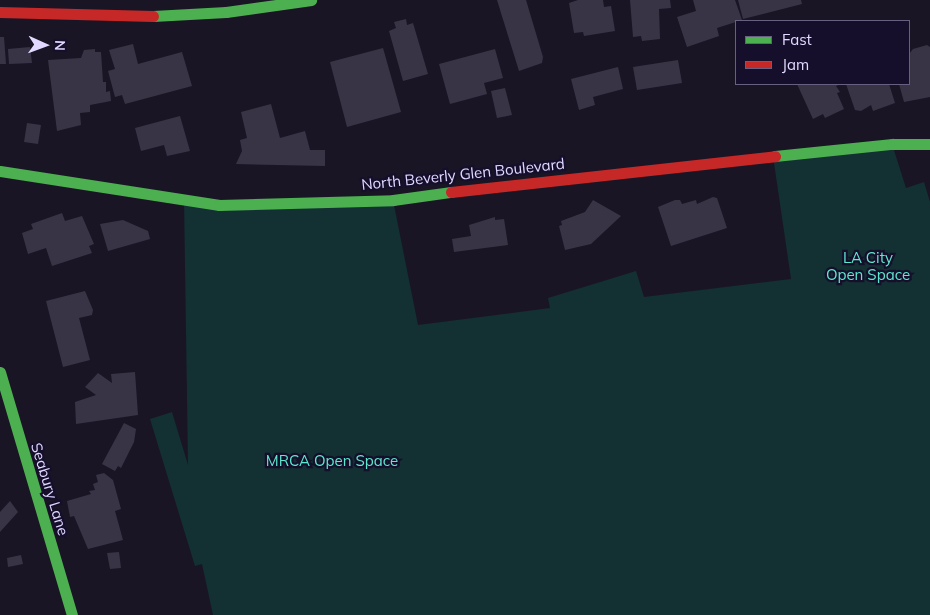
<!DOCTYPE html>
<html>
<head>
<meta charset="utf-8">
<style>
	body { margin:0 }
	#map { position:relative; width:930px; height:615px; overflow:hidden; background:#1a1525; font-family:Mulish,sans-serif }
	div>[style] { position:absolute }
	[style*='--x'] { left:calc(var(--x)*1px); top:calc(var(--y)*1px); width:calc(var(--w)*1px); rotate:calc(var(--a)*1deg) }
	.green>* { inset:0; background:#133033 }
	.building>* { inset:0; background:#393346 }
	.fast>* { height:11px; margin:-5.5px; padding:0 5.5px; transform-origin:5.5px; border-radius:5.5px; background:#4caf50 }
	.jam>* { height:11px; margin:-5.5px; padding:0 5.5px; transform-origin:5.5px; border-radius:5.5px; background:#c62828 }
	span { translate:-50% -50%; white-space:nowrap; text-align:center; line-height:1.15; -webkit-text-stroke:4.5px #160f2b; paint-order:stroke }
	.street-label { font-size:15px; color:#e1d9ff }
	.park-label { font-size:15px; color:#5ee7cf }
	.legend { position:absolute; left:735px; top:20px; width:175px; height:65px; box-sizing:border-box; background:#160f2b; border:1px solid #676080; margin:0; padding:6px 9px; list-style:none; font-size:15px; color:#e1d9ff }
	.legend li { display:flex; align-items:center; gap:10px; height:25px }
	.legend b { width:25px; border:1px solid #676080 }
	.north { position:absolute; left:20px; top:20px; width:50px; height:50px; -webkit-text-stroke:4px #160f2b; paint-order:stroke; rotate:92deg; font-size:14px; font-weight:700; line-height:20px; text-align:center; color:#e1d9ff }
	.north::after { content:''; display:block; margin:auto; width:18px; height:22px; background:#e1d9ff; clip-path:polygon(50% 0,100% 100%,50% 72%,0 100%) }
</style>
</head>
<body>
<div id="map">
	<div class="green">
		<i style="clip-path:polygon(892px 144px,906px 188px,924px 182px,930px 202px,930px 615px,213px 615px,202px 564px,195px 566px,150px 419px,172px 412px,188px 465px,184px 200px,393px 200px,418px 325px,550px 308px,548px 298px,636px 271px,644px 297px,791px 279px,773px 156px)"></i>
	</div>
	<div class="building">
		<i style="clip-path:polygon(497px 0,526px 0,543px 57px,542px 63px,519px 71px)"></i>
		<i style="clip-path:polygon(578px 0,603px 0,604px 7px,611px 6px,615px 31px,584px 36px,583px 32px,574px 33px,569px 3px)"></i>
		<i style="clip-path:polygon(630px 0,670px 0,671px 8px,659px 9px,660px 39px,642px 41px,641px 36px,633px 37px)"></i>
		<i style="clip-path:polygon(693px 0,735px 0,742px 20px,717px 28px,719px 36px,687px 47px,677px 17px,696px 11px)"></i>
		<i style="clip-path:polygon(738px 0,801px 0,802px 4px,743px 19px)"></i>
		<i style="clip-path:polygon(406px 19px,407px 25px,413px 23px,428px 74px,403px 81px,389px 31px,396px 28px,394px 22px)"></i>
		<i style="clip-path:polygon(0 37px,4px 37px,6px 64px,0 64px)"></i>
		<i style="clip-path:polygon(133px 44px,138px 64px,182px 52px,192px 86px,125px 104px,122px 95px,115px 97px,108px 71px,115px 69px,109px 50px)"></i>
		<i style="clip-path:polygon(927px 45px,930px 47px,930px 97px,904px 102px,899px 84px,909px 84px,909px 54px,913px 49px)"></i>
		<i style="clip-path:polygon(30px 47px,32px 63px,9px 64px,8px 49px)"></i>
		<i style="clip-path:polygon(383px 48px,401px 112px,347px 127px,330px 62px)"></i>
		<i style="clip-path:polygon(95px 49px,95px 52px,101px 52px,103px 82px,106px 82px,106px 92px,110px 91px,111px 101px,90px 105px,90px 112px,80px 113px,81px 125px,57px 131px,48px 60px,81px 58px,84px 50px)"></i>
		<i style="clip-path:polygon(495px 49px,503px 78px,484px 83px,487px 94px,450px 104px,439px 64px)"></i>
		<i style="clip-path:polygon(678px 60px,682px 83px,637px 90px,633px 67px)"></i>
		<i style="clip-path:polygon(618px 67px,623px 89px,593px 97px,595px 105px,579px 110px,571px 79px)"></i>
		<i style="clip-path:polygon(797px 84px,841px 84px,836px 86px,840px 92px,837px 93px,844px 109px,825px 118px,823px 114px,813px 119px)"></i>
		<i style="clip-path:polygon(846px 84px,889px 84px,895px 103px,873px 111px,871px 105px,861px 111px,855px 110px)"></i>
		<i style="clip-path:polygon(505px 88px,512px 115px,497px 118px,491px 91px)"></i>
		<i style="clip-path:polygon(271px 104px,280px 138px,305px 131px,310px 150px,325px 150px,325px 166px,236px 164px,242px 151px,240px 140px,247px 138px,241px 112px)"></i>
		<i style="clip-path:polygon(180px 116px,190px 151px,167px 156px,164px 145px,141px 151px,135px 128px)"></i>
		<i style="clip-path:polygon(27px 123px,41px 125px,38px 144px,24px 142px)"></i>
		<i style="clip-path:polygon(713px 197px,717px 198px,727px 228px,671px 246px,658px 207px,675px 200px,680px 200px,682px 204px,696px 200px,697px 204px)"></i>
		<i style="clip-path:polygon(593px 200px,621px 216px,591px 244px,565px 250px,559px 226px,562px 225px,561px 221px,585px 212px)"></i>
		<i style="clip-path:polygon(62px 213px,65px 221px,82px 216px,94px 244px,89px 246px,92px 253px,52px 266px,46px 248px,28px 254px,22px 233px,33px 229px,31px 224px)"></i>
		<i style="clip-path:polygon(495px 217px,495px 220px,504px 219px,508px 245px,454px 252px,452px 239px,471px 236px,469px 225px)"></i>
		<i style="clip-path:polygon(123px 220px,148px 231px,150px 239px,108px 251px,100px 224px)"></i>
		<i style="clip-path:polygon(85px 291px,93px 310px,92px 315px,79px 318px,90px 360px,63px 367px,46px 301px)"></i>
		<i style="clip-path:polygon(135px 372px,138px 415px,76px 424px,75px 402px,96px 395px,85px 387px,98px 373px,112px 383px,111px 374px)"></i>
		<i style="clip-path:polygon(124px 423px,136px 429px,134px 442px,121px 468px,118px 466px,115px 471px,102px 464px)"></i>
		<i style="clip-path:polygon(104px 473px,113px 480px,121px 509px,115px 511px,123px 540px,88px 549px,74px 516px,70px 517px,67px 501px,91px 494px,89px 491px,95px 490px,93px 484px,98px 482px,96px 475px)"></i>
		<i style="clip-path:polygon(10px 501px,18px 512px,0 532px,0 512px)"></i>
		<i style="clip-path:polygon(119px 552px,121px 568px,110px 569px,107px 553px)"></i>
		<i style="clip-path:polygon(21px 555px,23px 564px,8px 567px,7px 558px)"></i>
	</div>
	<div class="fast">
		<i style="--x:153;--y:16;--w:73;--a:-3.1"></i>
		<i style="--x:226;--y:12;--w:86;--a:-8"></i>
		<i style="--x:775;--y:156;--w:118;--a:-5.9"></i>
		<i style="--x:892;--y:144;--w:38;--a:0"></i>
		<i style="--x:0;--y:171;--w:222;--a:8.8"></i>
		<i style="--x:219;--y:205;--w:174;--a:-1.6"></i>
		<i style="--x:393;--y:200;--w:59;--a:-7.9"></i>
		<i style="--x:0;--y:372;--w:253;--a:73.5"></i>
	</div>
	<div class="jam">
		<i style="--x:0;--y:12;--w:153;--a:1.5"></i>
		<i style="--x:451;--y:192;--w:326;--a:-6.3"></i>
	</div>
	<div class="street-label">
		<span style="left:463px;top:174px;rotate:-6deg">North Beverly Glen Boulevard</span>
		<span style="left:50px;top:489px;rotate:73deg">Seabury Lane</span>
	</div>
	<div class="park-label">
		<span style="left:868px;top:266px">LA City<br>Open Space</span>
		<span style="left:332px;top:461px">MRCA Open Space</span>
	</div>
	<ul class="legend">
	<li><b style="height:6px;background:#4caf50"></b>Fast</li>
	<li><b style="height:6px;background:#c62828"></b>Jam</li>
	</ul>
	<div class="north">N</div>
</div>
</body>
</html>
